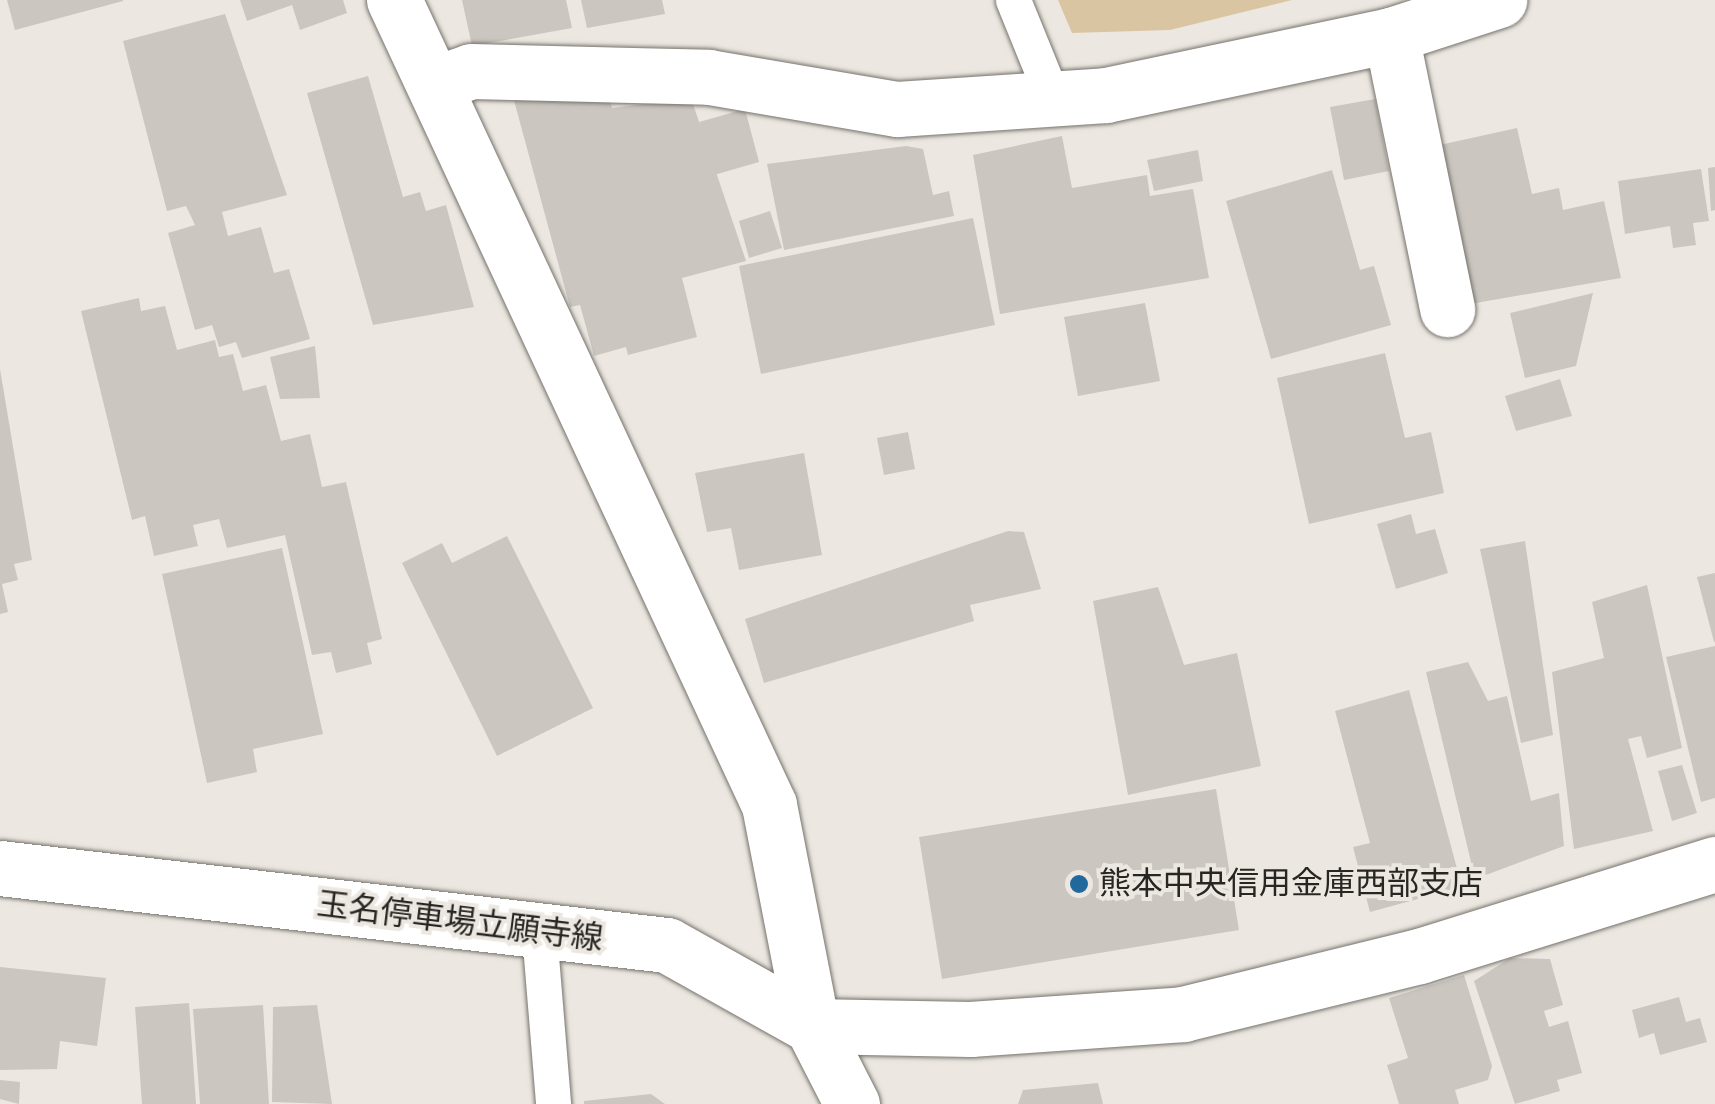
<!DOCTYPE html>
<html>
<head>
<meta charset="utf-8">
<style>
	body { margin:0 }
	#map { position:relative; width:1715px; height:1104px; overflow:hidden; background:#ece8e1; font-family:Karla,"Noto Sans JP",sans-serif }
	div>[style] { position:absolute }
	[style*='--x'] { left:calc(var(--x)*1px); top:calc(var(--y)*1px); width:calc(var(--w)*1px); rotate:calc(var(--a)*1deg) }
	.green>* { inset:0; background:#dac5a3 }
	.building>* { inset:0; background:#cbc6c0 }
	.roads { filter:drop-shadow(0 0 2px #76726c) drop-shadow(0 0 2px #76726c) }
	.service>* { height:35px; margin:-17.5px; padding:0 17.5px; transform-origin:17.5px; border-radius:17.5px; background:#fff }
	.minor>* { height:55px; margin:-27.5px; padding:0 27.5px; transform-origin:27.5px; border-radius:27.5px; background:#fff }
	.tertiary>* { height:55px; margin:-27.5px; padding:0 27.5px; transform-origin:27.5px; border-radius:27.5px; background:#fff }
	.secondary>* { height:55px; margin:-27.5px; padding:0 27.5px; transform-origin:27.5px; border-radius:27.5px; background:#fff }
	.dots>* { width:28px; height:28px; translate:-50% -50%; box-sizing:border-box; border:5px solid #ece8e1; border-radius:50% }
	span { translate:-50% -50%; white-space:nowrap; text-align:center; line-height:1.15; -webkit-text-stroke:8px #ece8e1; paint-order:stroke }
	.poi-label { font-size:32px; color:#282623 }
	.left { translate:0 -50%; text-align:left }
	.street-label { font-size:32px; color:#282623 }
</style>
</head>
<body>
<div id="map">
	<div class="green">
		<i style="clip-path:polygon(1058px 0,1292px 0,1170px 30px,1072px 33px)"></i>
	</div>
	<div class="building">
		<i style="clip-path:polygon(7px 0,123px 0,123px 1px,15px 30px)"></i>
		<i style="clip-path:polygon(240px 0,343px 0,347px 13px,300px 30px,292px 5px,247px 21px)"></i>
		<i style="clip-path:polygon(462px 0,566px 0,572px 28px,472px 46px)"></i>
		<i style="clip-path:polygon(581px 0,662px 0,665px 14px,587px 28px)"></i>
		<i style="clip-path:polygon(225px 14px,287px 195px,222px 212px,228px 236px,261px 227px,274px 273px,289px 269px,310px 339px,242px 358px,236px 342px,219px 347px,212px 325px,195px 330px,168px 233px,195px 225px,186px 206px,167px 211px,123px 41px)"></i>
		<i style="clip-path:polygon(368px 76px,403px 197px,420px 192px,426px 211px,446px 205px,474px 307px,373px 325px,307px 93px)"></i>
		<i style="clip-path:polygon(609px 92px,612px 108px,691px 98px,746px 261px,682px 278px,697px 337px,628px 355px,626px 347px,594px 356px,580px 305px,570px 307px,512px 93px)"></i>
		<i style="clip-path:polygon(1375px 99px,1389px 171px,1344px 180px,1330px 107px)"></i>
		<i style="clip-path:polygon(745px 109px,759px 162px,714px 175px,699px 122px)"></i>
		<i style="clip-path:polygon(1517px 128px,1532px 194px,1559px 188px,1563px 210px,1604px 201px,1621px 278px,1470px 304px,1435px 146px)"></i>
		<i style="clip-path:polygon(1062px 136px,1072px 188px,1147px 175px,1150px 196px,1193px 189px,1209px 278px,1000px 314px,973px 155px)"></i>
		<i style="clip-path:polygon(906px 146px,923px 149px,933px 195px,949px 191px,954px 216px,784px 250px,767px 164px)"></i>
		<i style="clip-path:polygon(1198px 150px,1203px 181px,1154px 191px,1147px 160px)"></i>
		<i style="clip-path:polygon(1715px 167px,1715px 210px,1711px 211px,1708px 168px)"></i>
		<i style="clip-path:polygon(1701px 169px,1709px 221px,1693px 223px,1696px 245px,1673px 248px,1670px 226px,1625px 234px,1618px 181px)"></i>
		<i style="clip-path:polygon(1332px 170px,1360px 270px,1374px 266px,1391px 325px,1271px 359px,1226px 201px)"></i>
		<i style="clip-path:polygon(770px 211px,782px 248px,749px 258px,739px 221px)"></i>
		<i style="clip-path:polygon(973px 218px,995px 325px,761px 374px,739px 266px)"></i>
		<i style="clip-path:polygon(1593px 293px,1576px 366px,1525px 378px,1510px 313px)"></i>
		<i style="clip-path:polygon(139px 298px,141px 311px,165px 306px,177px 350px,215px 340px,219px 357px,233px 354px,243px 391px,266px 385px,281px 441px,310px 434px,322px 487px,346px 482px,382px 639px,367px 643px,372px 664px,336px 673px,331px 652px,312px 655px,285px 535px,227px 548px,219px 519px,193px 525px,198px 546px,154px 556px,145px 516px,132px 520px,81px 311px)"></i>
		<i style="clip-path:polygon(1145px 303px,1160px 381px,1078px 396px,1064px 317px)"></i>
		<i style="clip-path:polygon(315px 346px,320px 398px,280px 399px,270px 357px)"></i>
		<i style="clip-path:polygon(1385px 353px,1405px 438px,1431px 432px,1444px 493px,1309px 524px,1277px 378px)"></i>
		<i style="clip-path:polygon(0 369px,32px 560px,14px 564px,18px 580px,2px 584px,8px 612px,0 614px)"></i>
		<i style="clip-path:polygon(1560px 379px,1572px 416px,1516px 431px,1505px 396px)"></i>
		<i style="clip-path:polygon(908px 432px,915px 469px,884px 475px,877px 438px)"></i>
		<i style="clip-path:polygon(804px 453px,822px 555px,739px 570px,731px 528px,707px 532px,695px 473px)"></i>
		<i style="clip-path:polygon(1411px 514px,1416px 534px,1435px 529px,1448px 573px,1396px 589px,1377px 524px)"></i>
		<i style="clip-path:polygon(1008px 531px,1024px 532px,1041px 589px,970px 605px,974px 621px,764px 683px,745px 619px)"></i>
		<i style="clip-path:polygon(507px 536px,593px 708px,497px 756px,402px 563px,442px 543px,452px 563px)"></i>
		<i style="clip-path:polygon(1525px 541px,1553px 735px,1521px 743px,1480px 549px)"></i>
		<i style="clip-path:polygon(282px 548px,323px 734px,253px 749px,257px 772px,207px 783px,162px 574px)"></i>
		<i style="clip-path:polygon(1715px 573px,1715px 642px,1714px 642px,1697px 577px)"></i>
		<i style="clip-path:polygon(1647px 585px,1682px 748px,1647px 758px,1641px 736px,1628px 739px,1653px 831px,1574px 849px,1552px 672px,1604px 658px,1592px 602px)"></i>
		<i style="clip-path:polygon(1158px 587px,1184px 665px,1237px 653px,1261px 766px,1128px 795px,1093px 601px)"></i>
		<i style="clip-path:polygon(1715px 646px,1715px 798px,1701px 802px,1666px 657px)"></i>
		<i style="clip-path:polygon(1468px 662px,1488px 701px,1507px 696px,1531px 801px,1559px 793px,1564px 846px,1475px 879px,1426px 672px)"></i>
		<i style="clip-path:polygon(1409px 690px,1462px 887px,1370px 912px,1353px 847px,1370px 843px,1335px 711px)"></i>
		<i style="clip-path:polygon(1682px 765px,1697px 813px,1672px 821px,1658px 771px)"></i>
		<i style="clip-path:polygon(1216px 789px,1239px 930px,942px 979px,919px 837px)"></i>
		<i style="clip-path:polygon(1510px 958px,1550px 959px,1563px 1005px,1544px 1011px,1549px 1027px,1568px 1021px,1582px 1073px,1557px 1080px,1560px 1091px,1515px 1104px,1474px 981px)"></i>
		<i style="clip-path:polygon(0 967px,106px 978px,97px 1046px,60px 1041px,57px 1069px,0 1070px)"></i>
		<i style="clip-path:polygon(1464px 975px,1492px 1066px,1488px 1080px,1455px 1090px,1459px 1104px,1399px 1104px,1387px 1065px,1408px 1058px,1389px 998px)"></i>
		<i style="clip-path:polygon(1679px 997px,1686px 1022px,1700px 1018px,1707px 1042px,1660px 1055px,1654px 1033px,1639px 1038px,1632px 1010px)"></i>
		<i style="clip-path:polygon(189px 1003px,196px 1104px,142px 1104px,135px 1007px)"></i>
		<i style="clip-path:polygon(263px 1005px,269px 1104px,200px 1104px,193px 1009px)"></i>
		<i style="clip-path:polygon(317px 1005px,332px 1104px,272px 1102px,273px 1007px)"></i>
		<i style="clip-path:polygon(0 1080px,20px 1082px,19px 1104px,0 1099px)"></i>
		<i style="clip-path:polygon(1098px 1083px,1103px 1104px,1018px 1104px,1023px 1090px)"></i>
		<i style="clip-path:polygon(651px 1094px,665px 1104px,584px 1104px,584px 1101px)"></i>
	</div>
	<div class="roads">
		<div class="service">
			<i style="--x:1013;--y:0;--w:104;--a:67.9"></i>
			<i style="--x:539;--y:932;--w:173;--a:85.3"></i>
		</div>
		<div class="minor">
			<i style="--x:394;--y:0;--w:888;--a:65.02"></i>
			<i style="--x:769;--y:805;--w:225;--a:79"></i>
			<i style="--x:1391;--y:35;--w:280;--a:78.4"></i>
			<i style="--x:434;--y:84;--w:39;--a:-19"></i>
			<i style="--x:471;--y:71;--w:238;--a:1.4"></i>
			<i style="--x:709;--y:77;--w:191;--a:9.7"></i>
			<i style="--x:897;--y:109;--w:209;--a:-3.8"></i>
			<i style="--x:1106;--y:95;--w:291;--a:-11.9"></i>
			<i style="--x:1391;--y:35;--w:114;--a:-18"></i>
		</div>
		<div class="tertiary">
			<i style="--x:812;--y:1026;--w:158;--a:1.1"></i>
			<i style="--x:970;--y:1029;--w:214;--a:-4"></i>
			<i style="--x:1183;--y:1014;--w:243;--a:-13.8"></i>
			<i style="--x:1419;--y:956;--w:310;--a:-17.3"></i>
		</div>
		<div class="secondary">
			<i style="--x:0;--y:868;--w:671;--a:6.59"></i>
			<i style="--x:667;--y:945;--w:166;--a:29.2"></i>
			<i style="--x:812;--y:1026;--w:88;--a:62.9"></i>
		</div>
	</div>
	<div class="dots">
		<i style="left:1079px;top:884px;background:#21699d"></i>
	</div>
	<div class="poi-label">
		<span class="left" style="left:1099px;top:884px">熊本中央信用金庫西部支店</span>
	</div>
	<div class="street-label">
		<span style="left:460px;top:922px;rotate:7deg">玉名停車場立願寺線</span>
	</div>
</div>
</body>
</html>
